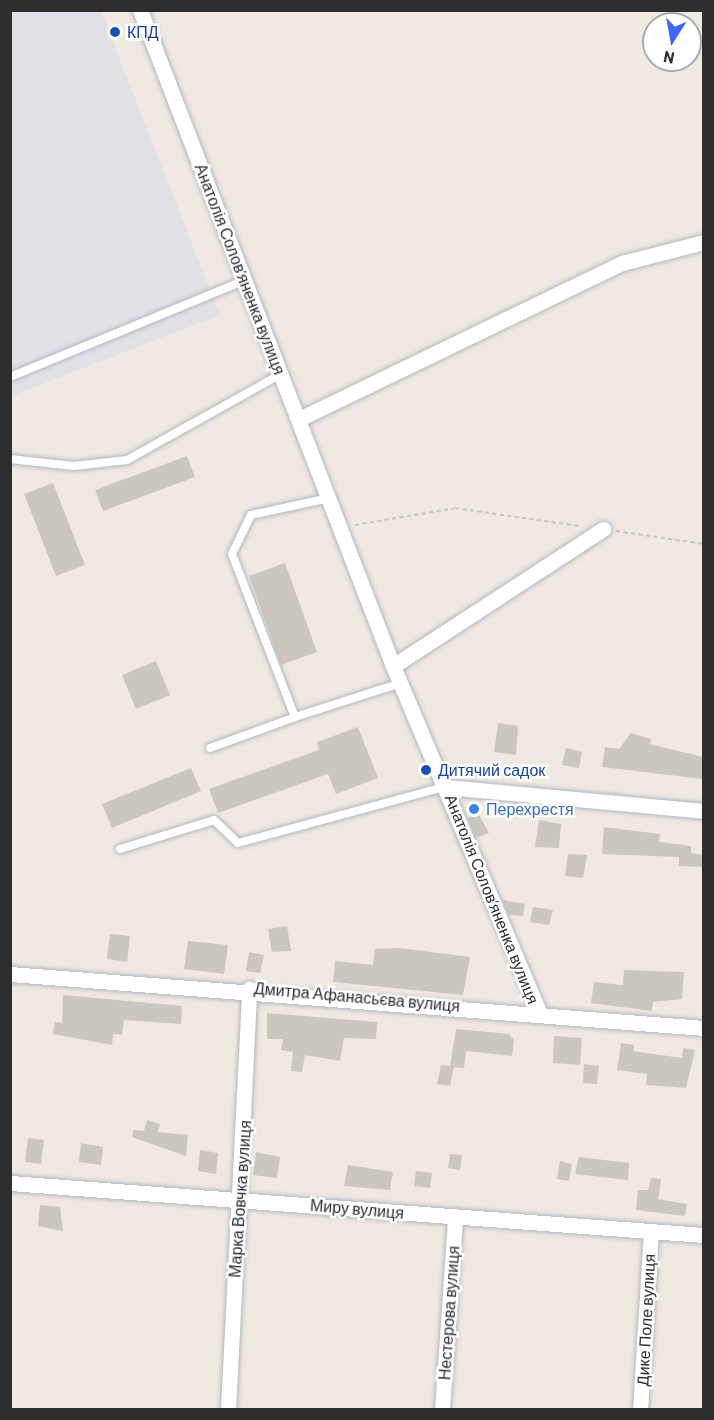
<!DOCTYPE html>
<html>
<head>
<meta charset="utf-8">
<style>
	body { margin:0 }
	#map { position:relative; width:714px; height:1420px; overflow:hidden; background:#efe9e1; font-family:Barlow,sans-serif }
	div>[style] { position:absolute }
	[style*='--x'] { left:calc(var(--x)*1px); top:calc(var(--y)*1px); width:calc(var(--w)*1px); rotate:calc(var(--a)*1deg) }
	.industrial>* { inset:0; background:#e3e1e8 }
	.building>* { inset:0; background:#cbc7bf }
	.path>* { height:2px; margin-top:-1px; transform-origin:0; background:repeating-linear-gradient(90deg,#c9c9c9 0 4.5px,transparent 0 7.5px) }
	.roads { filter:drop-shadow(0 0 2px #b4b7c1) drop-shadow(0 0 2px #b4b7c1) }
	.lane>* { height:8px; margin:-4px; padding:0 4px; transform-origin:4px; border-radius:4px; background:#fff }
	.street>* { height:15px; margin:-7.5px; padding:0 7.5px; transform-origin:7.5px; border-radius:7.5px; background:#fff }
	.dots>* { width:16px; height:16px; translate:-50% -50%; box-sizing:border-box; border:3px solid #fff; border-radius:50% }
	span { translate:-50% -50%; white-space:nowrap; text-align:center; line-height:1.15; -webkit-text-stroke:5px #fff; paint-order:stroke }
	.transit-label { font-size:16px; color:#164399 }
	.left { translate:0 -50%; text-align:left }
	.street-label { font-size:16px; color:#2e2e2e }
	.shop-label { font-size:16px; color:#366cbe }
	.frame { position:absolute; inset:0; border:12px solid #2e2e2e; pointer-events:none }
	.north { position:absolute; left:642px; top:12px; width:60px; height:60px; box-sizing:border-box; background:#fff; border:2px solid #ababab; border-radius:50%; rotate:191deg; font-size:16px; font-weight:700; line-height:24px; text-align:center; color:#2e2e2e }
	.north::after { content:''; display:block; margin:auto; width:21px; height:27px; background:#4264fb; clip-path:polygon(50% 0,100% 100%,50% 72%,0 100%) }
</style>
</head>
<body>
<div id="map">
	<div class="industrial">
		<i style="clip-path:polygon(11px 11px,101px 11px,220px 315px,11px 396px)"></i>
	</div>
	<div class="building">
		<i style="clip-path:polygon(187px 456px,195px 477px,103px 511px,95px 490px)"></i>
		<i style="clip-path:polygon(53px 483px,85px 565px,56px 576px,24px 494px)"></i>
		<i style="clip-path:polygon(285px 563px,317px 652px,281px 665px,249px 576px)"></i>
		<i style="clip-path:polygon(156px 661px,170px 695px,136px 709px,122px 675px)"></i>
		<i style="clip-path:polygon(498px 723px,518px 726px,516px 755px,494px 752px)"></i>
		<i style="clip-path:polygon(358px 727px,378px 778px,336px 794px,328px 774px,218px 813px,209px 789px,319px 750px,317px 742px)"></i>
		<i style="clip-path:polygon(631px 733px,651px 739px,650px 744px,703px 757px,702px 779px,602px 767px,605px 747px,619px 749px)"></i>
		<i style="clip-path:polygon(566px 748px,582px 752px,579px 768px,562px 765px)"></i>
		<i style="clip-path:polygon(191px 768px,201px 791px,112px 828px,102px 804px)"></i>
		<i style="clip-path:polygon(478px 813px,489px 833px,476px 838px,468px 818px)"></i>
		<i style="clip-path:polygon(539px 820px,561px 824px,559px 848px,535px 847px)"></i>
		<i style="clip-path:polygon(604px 827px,660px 834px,659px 842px,691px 846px,691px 853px,704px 855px,704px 867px,679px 866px,679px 857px,602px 854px)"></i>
		<i style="clip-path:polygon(568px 854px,587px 855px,583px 878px,565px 876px)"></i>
		<i style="clip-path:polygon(502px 900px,525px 904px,523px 916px,509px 915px)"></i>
		<i style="clip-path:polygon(533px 907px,553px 910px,549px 925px,530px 922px)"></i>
		<i style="clip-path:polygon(287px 926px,291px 951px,272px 952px,268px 929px)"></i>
		<i style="clip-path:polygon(110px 934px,130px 936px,127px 962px,107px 959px)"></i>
		<i style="clip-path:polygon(188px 941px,228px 945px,224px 974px,184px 969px)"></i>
		<i style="clip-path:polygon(400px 948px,470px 957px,463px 995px,333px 982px,335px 961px,373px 965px,375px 949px)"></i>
		<i style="clip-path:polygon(249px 952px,264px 955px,260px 973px,246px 971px)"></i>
		<i style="clip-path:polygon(624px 970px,684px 972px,682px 999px,653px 1002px,652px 1011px,591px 1003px,594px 982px,623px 985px)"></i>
		<i style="clip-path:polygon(63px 995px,182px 1006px,181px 1024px,124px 1020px,122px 1035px,113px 1034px,112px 1045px,53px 1034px,55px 1022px,62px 1023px)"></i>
		<i style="clip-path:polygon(267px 1013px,377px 1022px,376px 1039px,344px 1038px,340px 1061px,305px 1055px,302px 1072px,291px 1071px,293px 1052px,281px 1050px,283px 1039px,267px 1039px)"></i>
		<i style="clip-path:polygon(456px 1029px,509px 1034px,514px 1040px,512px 1056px,466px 1051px,464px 1068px,454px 1067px,450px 1086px,437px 1084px,441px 1065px,450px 1066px)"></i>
		<i style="clip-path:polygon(554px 1036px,582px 1038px,580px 1065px,553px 1063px)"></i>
		<i style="clip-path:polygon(621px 1043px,634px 1045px,633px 1051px,682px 1058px,683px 1048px,695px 1050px,686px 1088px,646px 1085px,647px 1074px,617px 1070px)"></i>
		<i style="clip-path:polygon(584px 1064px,599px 1066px,597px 1084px,583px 1083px)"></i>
		<i style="clip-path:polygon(147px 1120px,160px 1124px,158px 1132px,188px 1135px,186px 1156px,132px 1137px,133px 1130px,144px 1131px)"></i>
		<i style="clip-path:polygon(28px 1138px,44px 1140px,41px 1164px,25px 1162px)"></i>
		<i style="clip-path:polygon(81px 1143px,103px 1147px,101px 1165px,79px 1162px)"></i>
		<i style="clip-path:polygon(200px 1150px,218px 1153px,216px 1174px,198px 1171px)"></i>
		<i style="clip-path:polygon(256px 1152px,280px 1157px,277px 1178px,253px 1175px)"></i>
		<i style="clip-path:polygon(450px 1154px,462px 1155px,460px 1170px,448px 1168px)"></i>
		<i style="clip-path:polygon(579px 1157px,629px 1163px,628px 1180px,575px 1174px)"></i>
		<i style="clip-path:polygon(560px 1161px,572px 1164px,569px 1181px,557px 1179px)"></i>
		<i style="clip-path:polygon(348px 1165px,393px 1172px,390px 1190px,344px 1186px)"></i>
		<i style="clip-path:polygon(416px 1171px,432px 1173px,430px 1188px,414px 1186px)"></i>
		<i style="clip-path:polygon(651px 1178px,661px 1179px,658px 1199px,687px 1204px,685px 1216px,636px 1210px,638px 1190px,648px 1190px)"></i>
		<i style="clip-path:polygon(40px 1205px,60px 1207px,63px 1231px,38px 1226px)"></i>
	</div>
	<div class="path">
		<i style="--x:355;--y:525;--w:101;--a:-9.6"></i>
		<i style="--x:455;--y:508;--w:126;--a:8.2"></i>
		<i style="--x:616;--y:531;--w:89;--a:8.4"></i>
	</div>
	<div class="roads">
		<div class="lane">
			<i style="--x:10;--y:377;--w:254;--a:-22.4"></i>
			<i style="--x:10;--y:459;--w:64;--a:6.2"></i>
			<i style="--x:74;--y:466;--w:53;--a:-6.5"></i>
			<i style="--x:127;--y:460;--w:176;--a:-29.2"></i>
			<i style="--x:329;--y:498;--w:80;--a:167.7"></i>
			<i style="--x:251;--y:515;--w:43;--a:116"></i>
			<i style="--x:232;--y:554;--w:175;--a:68.9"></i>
			<i style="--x:295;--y:717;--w:111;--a:-17.8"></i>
			<i style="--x:210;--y:748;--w:90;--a:-20"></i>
			<i style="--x:120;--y:849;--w:98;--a:-17.1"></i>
			<i style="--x:214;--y:820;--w:33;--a:44"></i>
			<i style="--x:238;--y:843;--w:213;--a:-15.2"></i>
		</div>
		<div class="street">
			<i style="--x:140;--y:10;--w:703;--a:68.91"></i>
			<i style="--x:393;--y:666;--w:376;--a:67.1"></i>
			<i style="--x:299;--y:419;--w:359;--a:-25.8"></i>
			<i style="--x:622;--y:263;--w:85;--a:-14.4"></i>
			<i style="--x:393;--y:666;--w:251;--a:-33.1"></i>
			<i style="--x:446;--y:787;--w:259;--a:5.3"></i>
			<i style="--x:10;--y:974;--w:696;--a:4.45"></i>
			<i style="--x:10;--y:1183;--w:696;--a:4.29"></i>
			<i style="--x:228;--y:1410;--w:422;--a:-87.1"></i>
			<i style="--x:442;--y:1410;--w:193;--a:-86.1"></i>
			<i style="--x:640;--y:1410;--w:179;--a:-86.5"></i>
		</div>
	</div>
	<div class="dots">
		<i style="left:115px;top:32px;background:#1a4fb4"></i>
		<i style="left:426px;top:770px;background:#1a4fb4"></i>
		<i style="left:474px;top:809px;background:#3f7fe0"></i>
	</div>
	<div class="transit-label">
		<span class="left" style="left:127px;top:32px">КПД</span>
		<span class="left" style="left:438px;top:770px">Дитячий садок</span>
	</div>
	<div class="street-label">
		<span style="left:240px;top:269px;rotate:69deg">Анатолія Солов’яненка вулиця</span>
		<span style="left:492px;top:899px;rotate:68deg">Анатолія Солов’яненка вулиця</span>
		<span style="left:357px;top:997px;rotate:5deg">Дмитра Афанасьєва вулиця</span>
		<span style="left:240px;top:1199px;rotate:-86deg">Марка Вовчка вулиця</span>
		<span style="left:357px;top:1209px;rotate:5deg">Миру вулиця</span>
		<span style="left:449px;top:1313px;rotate:-86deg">Нестерова вулиця</span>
		<span style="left:646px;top:1320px;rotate:-87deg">Дике Поле вулиця</span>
	</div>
	<div class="shop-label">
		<span class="left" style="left:486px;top:809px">Перехрестя</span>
	</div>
	<div class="frame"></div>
	<div class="north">N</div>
</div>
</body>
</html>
